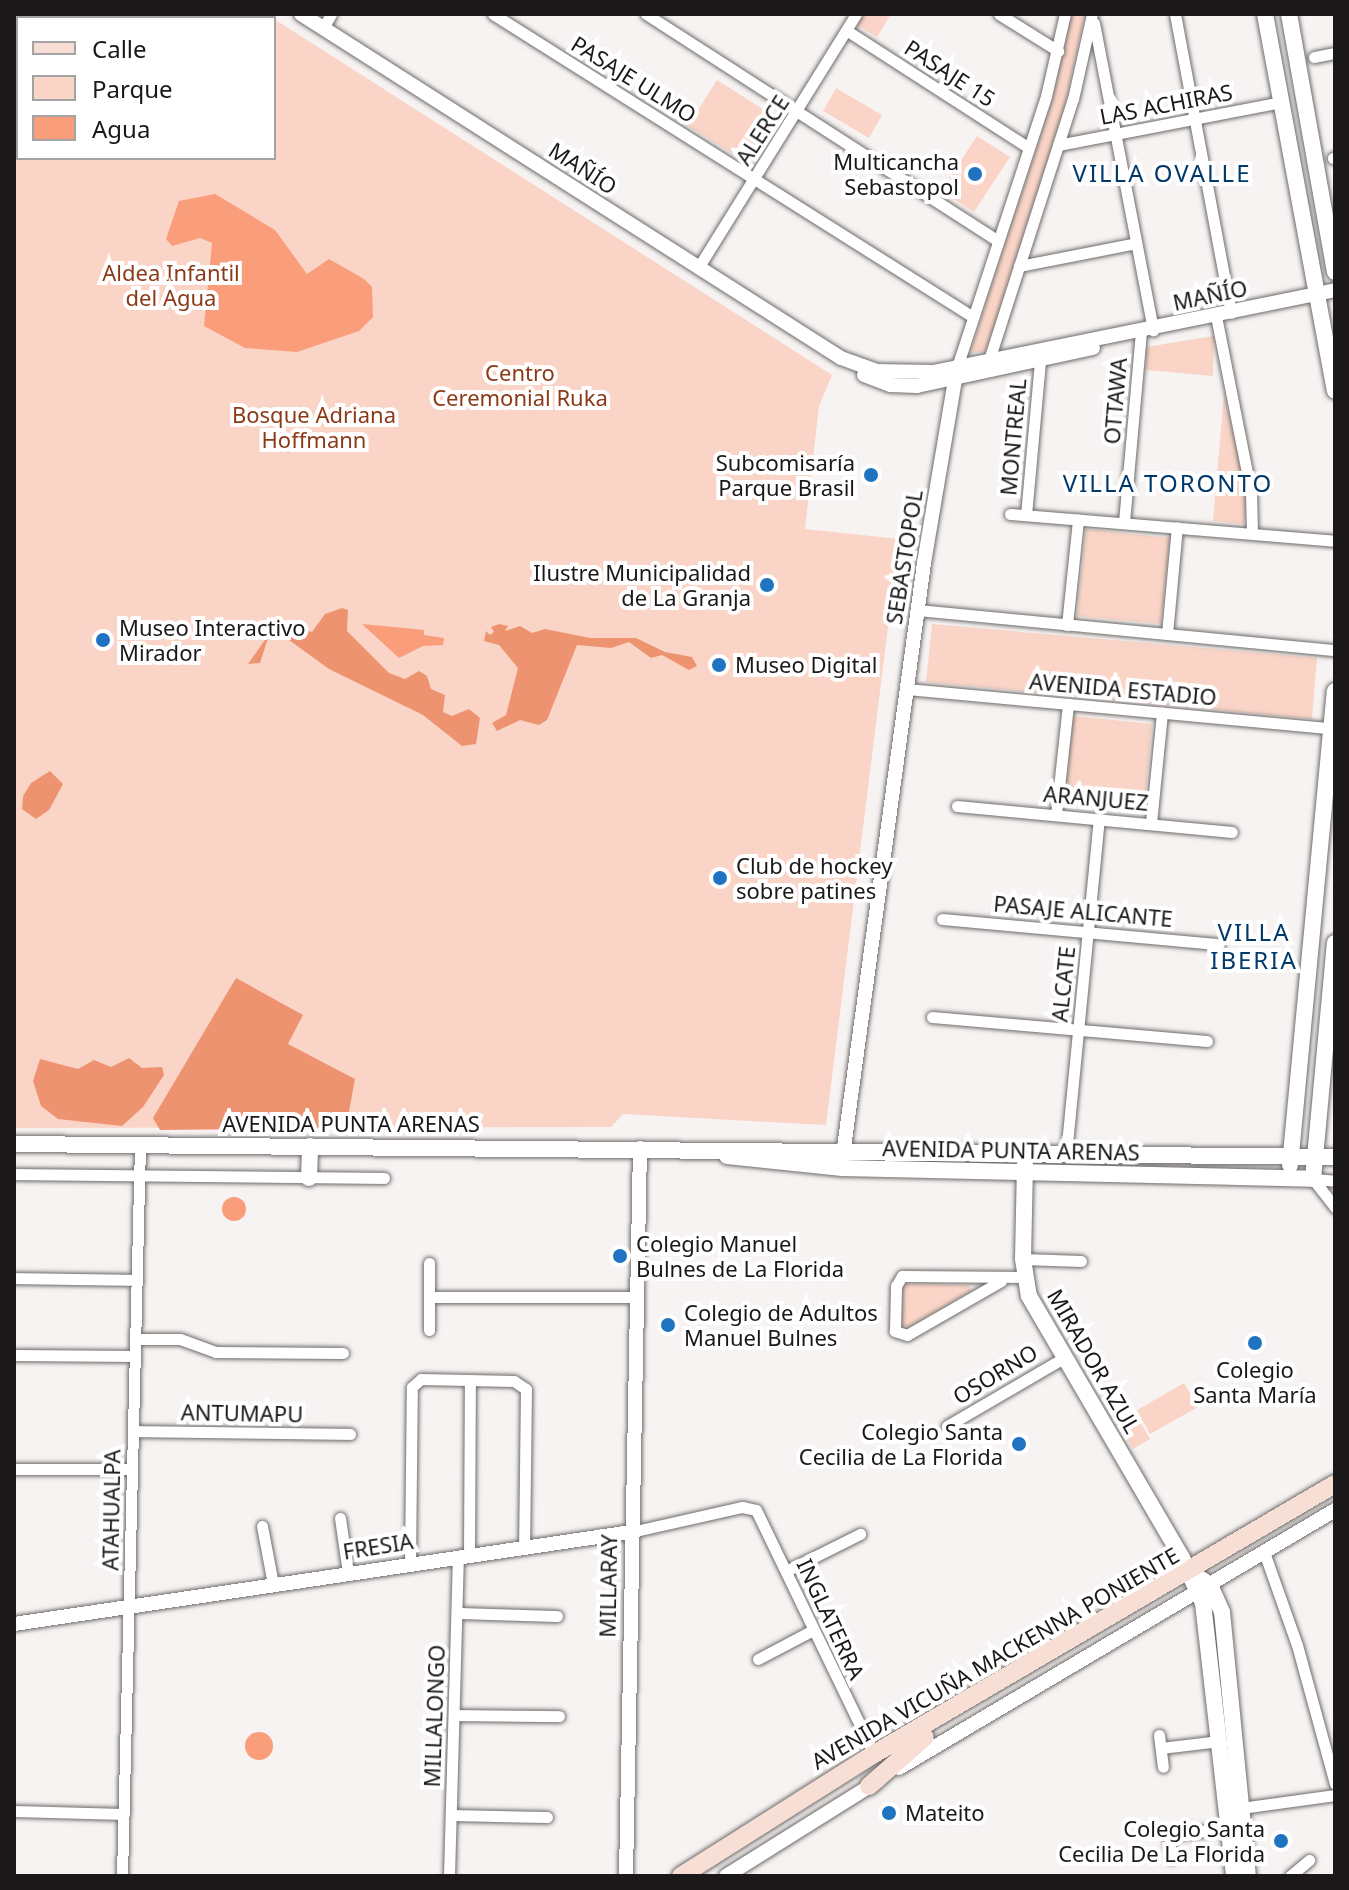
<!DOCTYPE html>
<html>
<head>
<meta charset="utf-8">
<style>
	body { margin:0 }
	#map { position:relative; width:1349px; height:1890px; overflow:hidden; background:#f7f3f2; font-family:"Noto Sans",sans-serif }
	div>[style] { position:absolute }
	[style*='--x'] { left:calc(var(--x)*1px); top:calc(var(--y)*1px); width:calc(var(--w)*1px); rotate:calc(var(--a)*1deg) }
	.green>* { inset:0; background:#fad5c7 }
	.forest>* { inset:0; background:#ee9370 }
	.water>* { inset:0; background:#f99d7a }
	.round { border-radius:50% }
	.roads { filter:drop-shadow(0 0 2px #6e6b6a) drop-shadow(0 0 2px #6e6b6a) }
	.minor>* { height:11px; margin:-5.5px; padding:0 5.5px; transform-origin:5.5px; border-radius:5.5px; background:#fff }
	.tertiary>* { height:14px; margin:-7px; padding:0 7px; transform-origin:7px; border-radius:7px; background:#fff }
	.secondary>* { height:16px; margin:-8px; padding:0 8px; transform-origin:8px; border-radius:8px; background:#fff }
	.primary>* { height:18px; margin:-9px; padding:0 9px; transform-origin:9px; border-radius:9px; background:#f8dfd6 }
	.dots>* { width:22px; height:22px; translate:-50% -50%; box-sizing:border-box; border:4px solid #fff; border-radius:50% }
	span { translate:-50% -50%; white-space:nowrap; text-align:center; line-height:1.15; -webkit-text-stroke:8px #fff; paint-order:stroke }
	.street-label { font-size:22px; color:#1a1818 }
	.poi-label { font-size:22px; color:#1a1818 }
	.right { translate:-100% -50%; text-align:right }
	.left { translate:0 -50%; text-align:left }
	.park-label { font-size:22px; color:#8b3917 }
	.neighbourhood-label { font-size:24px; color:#00396a; letter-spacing:2px }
	.frame { position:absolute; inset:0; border:16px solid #1a1818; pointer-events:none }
	.legend { position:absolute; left:16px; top:16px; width:260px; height:144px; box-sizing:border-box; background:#fff; border:2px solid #a3a3a3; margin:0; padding:10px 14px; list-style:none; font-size:24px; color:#1a1818 }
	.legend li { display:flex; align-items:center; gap:16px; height:40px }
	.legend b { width:40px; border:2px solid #a3a3a3 }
</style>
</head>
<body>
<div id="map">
	<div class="green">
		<i style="clip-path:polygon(14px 14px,272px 18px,18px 18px,18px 158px,274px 158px,274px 19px,832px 375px,819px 406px,805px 529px,899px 539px,826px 1125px,623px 1114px,611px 1127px,14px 1128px)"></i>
		<i style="clip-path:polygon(863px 14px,891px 14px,877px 37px,857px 25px)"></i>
		<i style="clip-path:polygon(1071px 14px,1085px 14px,1064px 108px,986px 351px,970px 353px,1054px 93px)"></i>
		<i style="clip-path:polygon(717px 80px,780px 120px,751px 165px,688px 126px)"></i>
		<i style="clip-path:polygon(836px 88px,882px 115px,869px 138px,823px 111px)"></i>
		<i style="clip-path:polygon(977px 136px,1010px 157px,974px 212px,941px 191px)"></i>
		<i style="clip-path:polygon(1214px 336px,1213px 376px,1146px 370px,1146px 347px)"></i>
		<i style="clip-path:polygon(1224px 394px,1247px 492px,1244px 524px,1213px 521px)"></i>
		<i style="clip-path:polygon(1086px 529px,1170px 538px,1161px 624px,1077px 616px)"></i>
		<i style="clip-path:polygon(932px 624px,1317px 658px,1312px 719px,926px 682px)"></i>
		<i style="clip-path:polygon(1073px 716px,1152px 724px,1144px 811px,1065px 803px)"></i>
		<i style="clip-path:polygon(903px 1284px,969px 1285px,971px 1291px,909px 1327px,900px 1325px)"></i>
		<i style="clip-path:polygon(1184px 1383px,1198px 1407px,1150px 1434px,1137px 1410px)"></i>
		<i style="clip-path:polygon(1134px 1411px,1150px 1439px,1133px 1449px,1117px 1421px)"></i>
	</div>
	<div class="forest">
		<i style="clip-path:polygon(342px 608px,348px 610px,347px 631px,389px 673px,405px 679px,419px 671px,427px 676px,431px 689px,445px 695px,443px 712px,452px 716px,469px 709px,480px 718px,476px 744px,462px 746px,423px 715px,329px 669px,278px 632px,268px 638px,260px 663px,248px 664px,277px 623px,312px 632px,325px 614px)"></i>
		<i style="clip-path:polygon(499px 624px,508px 626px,505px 631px,520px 626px,532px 633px,545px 629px,590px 638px,636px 638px,665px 652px,692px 657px,697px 666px,689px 670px,662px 655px,651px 658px,629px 642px,611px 648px,577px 645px,547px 720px,539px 725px,520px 720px,497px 731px,492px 723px,506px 715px,518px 668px,499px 645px,484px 641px,486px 631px,490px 635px,494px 632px,491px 627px)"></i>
		<i style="clip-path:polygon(50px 771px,63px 784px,49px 810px,36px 819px,22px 809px,23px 796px,31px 783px)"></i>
		<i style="clip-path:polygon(236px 978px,303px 1015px,288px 1044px,355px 1079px,346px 1128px,160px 1130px,153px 1118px)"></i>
		<i style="clip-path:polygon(129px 1058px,142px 1068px,162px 1067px,164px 1075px,143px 1107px,122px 1126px,58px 1119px,41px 1106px,33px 1081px,40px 1059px,78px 1069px,94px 1060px,111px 1067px)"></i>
	</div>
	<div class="water">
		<i style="clip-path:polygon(215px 194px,275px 230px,307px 274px,329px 259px,364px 279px,372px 287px,373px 317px,359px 331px,297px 352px,245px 348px,204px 326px,212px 243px,200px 238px,172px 246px,166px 239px,179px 201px)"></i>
		<i style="clip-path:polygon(362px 624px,424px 630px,424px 635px,444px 638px,443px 645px,423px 646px,399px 658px)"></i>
		<i class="round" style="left:222px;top:1197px;width:24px;height:24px"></i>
		<i class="round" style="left:245px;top:1732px;width:28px;height:28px"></i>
	</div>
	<div class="roads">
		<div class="minor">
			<i style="--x:493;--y:14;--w:568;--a:32.26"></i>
			<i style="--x:646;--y:14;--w:419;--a:32.8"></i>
			<i style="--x:999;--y:14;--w:70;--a:32.1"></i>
			<i style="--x:1175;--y:14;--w:304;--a:79.4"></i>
			<i style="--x:1094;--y:23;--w:313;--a:79.1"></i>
			<i style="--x:323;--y:28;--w:16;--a:-60"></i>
			<i style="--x:849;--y:32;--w:214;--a:32.8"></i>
			<i style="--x:1314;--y:57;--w:21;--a:-11"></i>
			<i style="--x:1058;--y:145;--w:227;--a:-10.9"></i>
			<i style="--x:1333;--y:158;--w:2;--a:0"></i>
			<i style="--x:1019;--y:266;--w:119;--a:-11.1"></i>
			<i style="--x:698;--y:268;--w:299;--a:-58.1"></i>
			<i style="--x:1216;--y:316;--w:179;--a:78.8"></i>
			<i style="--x:1251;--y:492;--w:41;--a:88.6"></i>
			<i style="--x:989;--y:360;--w:274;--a:-72.2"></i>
			<i style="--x:1073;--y:99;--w:87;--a:-77.4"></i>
			<i style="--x:957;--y:367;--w:285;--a:-71.8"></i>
			<i style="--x:1046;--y:96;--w:84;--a:-77"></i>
			<i style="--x:1010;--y:514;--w:326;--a:4.7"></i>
			<i style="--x:1026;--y:515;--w:154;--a:-84.8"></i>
			<i style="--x:1124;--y:522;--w:191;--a:-84.9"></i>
			<i style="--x:918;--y:610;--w:419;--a:5.5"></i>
			<i style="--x:1067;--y:625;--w:106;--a:-84"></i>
			<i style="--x:1167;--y:634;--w:107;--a:-84.7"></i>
			<i style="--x:907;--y:689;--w:430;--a:5.3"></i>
			<i style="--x:957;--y:806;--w:276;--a:5.4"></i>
			<i style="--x:1056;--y:815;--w:112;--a:-83.8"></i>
			<i style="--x:1151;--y:823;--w:111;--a:-84.3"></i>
			<i style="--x:942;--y:919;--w:278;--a:5.2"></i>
			<i style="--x:932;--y:1017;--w:276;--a:5"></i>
			<i style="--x:1066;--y:1154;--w:337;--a:-84.4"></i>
			<i style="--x:14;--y:1174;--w:370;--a:0.6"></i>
			<i style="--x:1313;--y:1179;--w:36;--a:52"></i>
			<i style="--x:1314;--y:1179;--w:21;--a:5"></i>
			<i style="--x:1023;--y:1259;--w:58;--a:2"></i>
			<i style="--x:14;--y:1278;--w:123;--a:0.9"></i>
			<i style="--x:1001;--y:1281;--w:108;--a:150.1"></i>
			<i style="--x:907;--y:1335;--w:13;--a:-162"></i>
			<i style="--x:895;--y:1331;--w:45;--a:-88.7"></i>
			<i style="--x:896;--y:1286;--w:12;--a:-59"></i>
			<i style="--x:902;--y:1276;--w:122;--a:0.5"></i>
			<i style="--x:429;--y:1297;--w:208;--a:0"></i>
			<i style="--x:429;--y:1330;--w:67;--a:-90"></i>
			<i style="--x:135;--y:1339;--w:45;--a:0"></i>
			<i style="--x:180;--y:1339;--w:37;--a:20"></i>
			<i style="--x:215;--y:1352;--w:128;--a:0.4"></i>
			<i style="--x:14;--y:1355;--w:121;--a:0.5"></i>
			<i style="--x:947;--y:1426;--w:137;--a:-30.3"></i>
			<i style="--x:133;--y:1431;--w:217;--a:0.8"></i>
			<i style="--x:14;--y:1469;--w:118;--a:0"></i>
			<i style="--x:340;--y:1518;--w:56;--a:81.7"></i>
			<i style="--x:262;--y:1526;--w:59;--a:79.3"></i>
			<i style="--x:631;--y:1532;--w:114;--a:-12.7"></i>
			<i style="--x:742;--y:1507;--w:14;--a:12"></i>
			<i style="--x:756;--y:1510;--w:271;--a:64.2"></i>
			<i style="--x:1264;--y:1552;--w:99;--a:70.5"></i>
			<i style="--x:1297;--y:1645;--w:144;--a:74.7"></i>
			<i style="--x:469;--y:1555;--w:174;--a:-89.7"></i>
			<i style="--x:410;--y:1564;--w:177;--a:-89.4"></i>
			<i style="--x:412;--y:1387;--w:12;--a:-42"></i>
			<i style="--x:421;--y:1379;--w:93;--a:1.2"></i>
			<i style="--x:514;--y:1381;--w:14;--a:34"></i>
			<i style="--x:526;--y:1389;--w:158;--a:90.7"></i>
			<i style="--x:786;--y:1571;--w:83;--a:-26.6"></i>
			<i style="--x:457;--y:1613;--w:100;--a:1.7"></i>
			<i style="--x:758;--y:1659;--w:62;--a:-27.8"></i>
			<i style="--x:455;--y:1715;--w:104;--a:0.6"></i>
			<i style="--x:1159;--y:1735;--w:32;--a:83"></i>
			<i style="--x:1161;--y:1748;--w:59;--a:-6.8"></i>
			<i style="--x:1241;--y:1808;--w:95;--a:-7.9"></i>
			<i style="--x:14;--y:1811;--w:110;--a:1.6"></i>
			<i style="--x:451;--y:1815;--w:96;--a:1.2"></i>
			<i style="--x:1171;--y:1858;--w:23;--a:-95"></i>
			<i style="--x:1169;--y:1835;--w:60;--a:-6.7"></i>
			<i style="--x:122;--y:1876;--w:731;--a:-88.59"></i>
			<i style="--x:449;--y:1876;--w:320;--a:-88.4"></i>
			<i style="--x:1290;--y:1876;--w:25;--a:-40"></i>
		</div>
		<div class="tertiary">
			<i style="--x:301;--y:14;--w:640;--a:32.5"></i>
			<i style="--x:841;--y:358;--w:37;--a:20"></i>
			<i style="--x:876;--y:371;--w:57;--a:1"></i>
			<i style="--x:933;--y:372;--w:410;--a:-11.5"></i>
			<i style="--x:864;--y:375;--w:28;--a:21"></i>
			<i style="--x:890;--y:385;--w:27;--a:2"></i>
			<i style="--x:917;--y:386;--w:180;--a:-12.2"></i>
			<i style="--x:842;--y:1162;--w:605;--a:-82.2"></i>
			<i style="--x:924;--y:563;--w:199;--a:-80.4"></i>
			<i style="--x:14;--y:1624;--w:624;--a:-8.48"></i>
			<i style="--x:899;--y:1768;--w:507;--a:-30.61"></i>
			<i style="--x:626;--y:1876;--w:728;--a:-88.9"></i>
			<i style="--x:726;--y:1876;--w:179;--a:-32"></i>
		</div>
		<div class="secondary">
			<i style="--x:1265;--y:14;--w:383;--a:79.5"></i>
			<i style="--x:1289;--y:14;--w:262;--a:79.9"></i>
			<i style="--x:14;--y:1144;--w:1321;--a:0.56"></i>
			<i style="--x:727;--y:1156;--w:116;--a:6"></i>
			<i style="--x:842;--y:1168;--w:471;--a:1.3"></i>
			<i style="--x:1313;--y:1179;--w:237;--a:-84.7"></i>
			<i style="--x:1025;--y:1164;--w:95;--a:91.2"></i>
			<i style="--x:1023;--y:1259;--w:37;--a:81"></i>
			<i style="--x:1029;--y:1296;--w:303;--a:59.7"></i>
			<i style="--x:1182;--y:1558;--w:50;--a:65"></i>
			<i style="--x:1203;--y:1603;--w:275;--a:83.5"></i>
			<i style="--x:1290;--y:1165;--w:476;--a:-84.6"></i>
			<i style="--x:309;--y:1178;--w:32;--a:-88"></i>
			<i style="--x:1190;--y:1572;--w:24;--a:33"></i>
			<i style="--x:1210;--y:1585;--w:30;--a:66"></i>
			<i style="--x:1222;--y:1612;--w:265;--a:84.4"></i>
		</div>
		<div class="primary">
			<i style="--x:869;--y:1786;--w:74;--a:-41.2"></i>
			<i style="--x:681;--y:1876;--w:228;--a:-32.3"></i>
			<i style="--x:874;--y:1754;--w:534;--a:-30.36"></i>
		</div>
	</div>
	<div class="dots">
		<i style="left:975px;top:174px;background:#1f73c1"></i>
		<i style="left:871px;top:475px;background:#1f73c1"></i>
		<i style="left:767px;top:585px;background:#1f73c1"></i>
		<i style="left:103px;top:640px;background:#1f73c1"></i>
		<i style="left:719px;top:665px;background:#1f73c1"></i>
		<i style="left:720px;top:878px;background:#1f73c1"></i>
		<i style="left:620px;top:1256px;background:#1f73c1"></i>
		<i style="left:668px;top:1325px;background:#1f73c1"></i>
		<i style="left:1255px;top:1343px;background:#1f73c1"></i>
		<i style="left:1019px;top:1444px;background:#1f73c1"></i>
		<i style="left:889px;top:1813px;background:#1f73c1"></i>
		<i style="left:1281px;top:1841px;background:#1f73c1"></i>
	</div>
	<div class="street-label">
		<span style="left:950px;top:73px;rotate:33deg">PASAJE 15</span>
		<span style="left:634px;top:79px;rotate:32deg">PASAJE ULMO</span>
		<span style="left:1166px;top:104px;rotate:-11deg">LAS ACHIRAS</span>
		<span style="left:762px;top:130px;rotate:-57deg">ALERCE</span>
		<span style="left:583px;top:168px;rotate:33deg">MAÑÍO</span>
		<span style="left:1210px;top:295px;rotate:-12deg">MAÑÍO</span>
		<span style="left:1115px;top:401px;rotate:-85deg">OTTAWA</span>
		<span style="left:1013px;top:437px;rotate:-85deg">MONTREAL</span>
		<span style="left:904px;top:557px;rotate:-81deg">SEBASTOPOL</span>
		<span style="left:1123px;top:689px;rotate:5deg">AVENIDA ESTADIO</span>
		<span style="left:1096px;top:798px;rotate:5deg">ARANJUEZ</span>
		<span style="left:1083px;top:911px;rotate:5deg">PASAJE ALICANTE</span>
		<span style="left:1063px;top:984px;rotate:-84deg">ALCATE</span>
		<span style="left:351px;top:1124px">AVENIDA PUNTA ARENAS</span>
		<span style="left:1011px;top:1150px;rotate:1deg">AVENIDA PUNTA ARENAS</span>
		<span style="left:1094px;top:1361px;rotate:60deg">MIRADOR AZUL</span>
		<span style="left:995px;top:1374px;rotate:-31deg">OSORNO</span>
		<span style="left:242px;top:1413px;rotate:1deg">ANTUMAPU</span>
		<span style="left:111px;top:1510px;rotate:-89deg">ATAHUALPA</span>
		<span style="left:378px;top:1546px;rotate:-9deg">FRESIA</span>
		<span style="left:608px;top:1586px;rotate:-89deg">MILLARAY</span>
		<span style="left:831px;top:1619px;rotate:65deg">INGLATERRA</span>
		<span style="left:995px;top:1658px;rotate:-30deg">AVENIDA VICUÑA MACKENNA PONIENTE</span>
		<span style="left:434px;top:1716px;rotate:-88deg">MILLALONGO</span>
	</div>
	<div class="poi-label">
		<span class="right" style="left:959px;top:174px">Multicancha<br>Sebastopol</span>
		<span class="right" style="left:855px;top:475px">Subcomisaría<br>Parque Brasil</span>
		<span class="right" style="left:751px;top:585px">Ilustre Municipalidad<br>de La Granja</span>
		<span class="left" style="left:119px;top:640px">Museo Interactivo<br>Mirador</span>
		<span class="left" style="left:735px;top:665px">Museo Digital</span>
		<span class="left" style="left:736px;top:878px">Club de hockey<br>sobre patines</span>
		<span class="left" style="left:636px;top:1256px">Colegio Manuel<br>Bulnes de La Florida</span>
		<span class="left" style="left:684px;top:1325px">Colegio de Adultos<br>Manuel Bulnes</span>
		<span style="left:1255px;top:1382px">Colegio<br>Santa María</span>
		<span class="right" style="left:1003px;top:1444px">Colegio Santa<br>Cecilia de La Florida</span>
		<span class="left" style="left:905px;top:1813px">Mateito</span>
		<span class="right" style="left:1265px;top:1841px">Colegio Santa<br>Cecilia De La Florida</span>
	</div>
	<div class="park-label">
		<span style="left:171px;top:285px">Aldea Infantil<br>del Agua</span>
		<span style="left:520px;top:385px">Centro<br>Ceremonial Ruka</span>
		<span style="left:314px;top:427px">Bosque Adriana<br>Hoffmann</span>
	</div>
	<div class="neighbourhood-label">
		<span style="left:1162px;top:173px">VILLA OVALLE</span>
		<span style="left:1168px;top:483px">VILLA TORONTO</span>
		<span style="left:1254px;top:946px">VILLA<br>IBERIA</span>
	</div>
	<div class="frame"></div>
	<ul class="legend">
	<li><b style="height:10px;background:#f8dfd6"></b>Calle</li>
	<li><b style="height:22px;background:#fad5c7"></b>Parque</li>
	<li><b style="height:22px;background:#f99d7a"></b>Agua</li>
	</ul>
</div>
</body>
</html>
